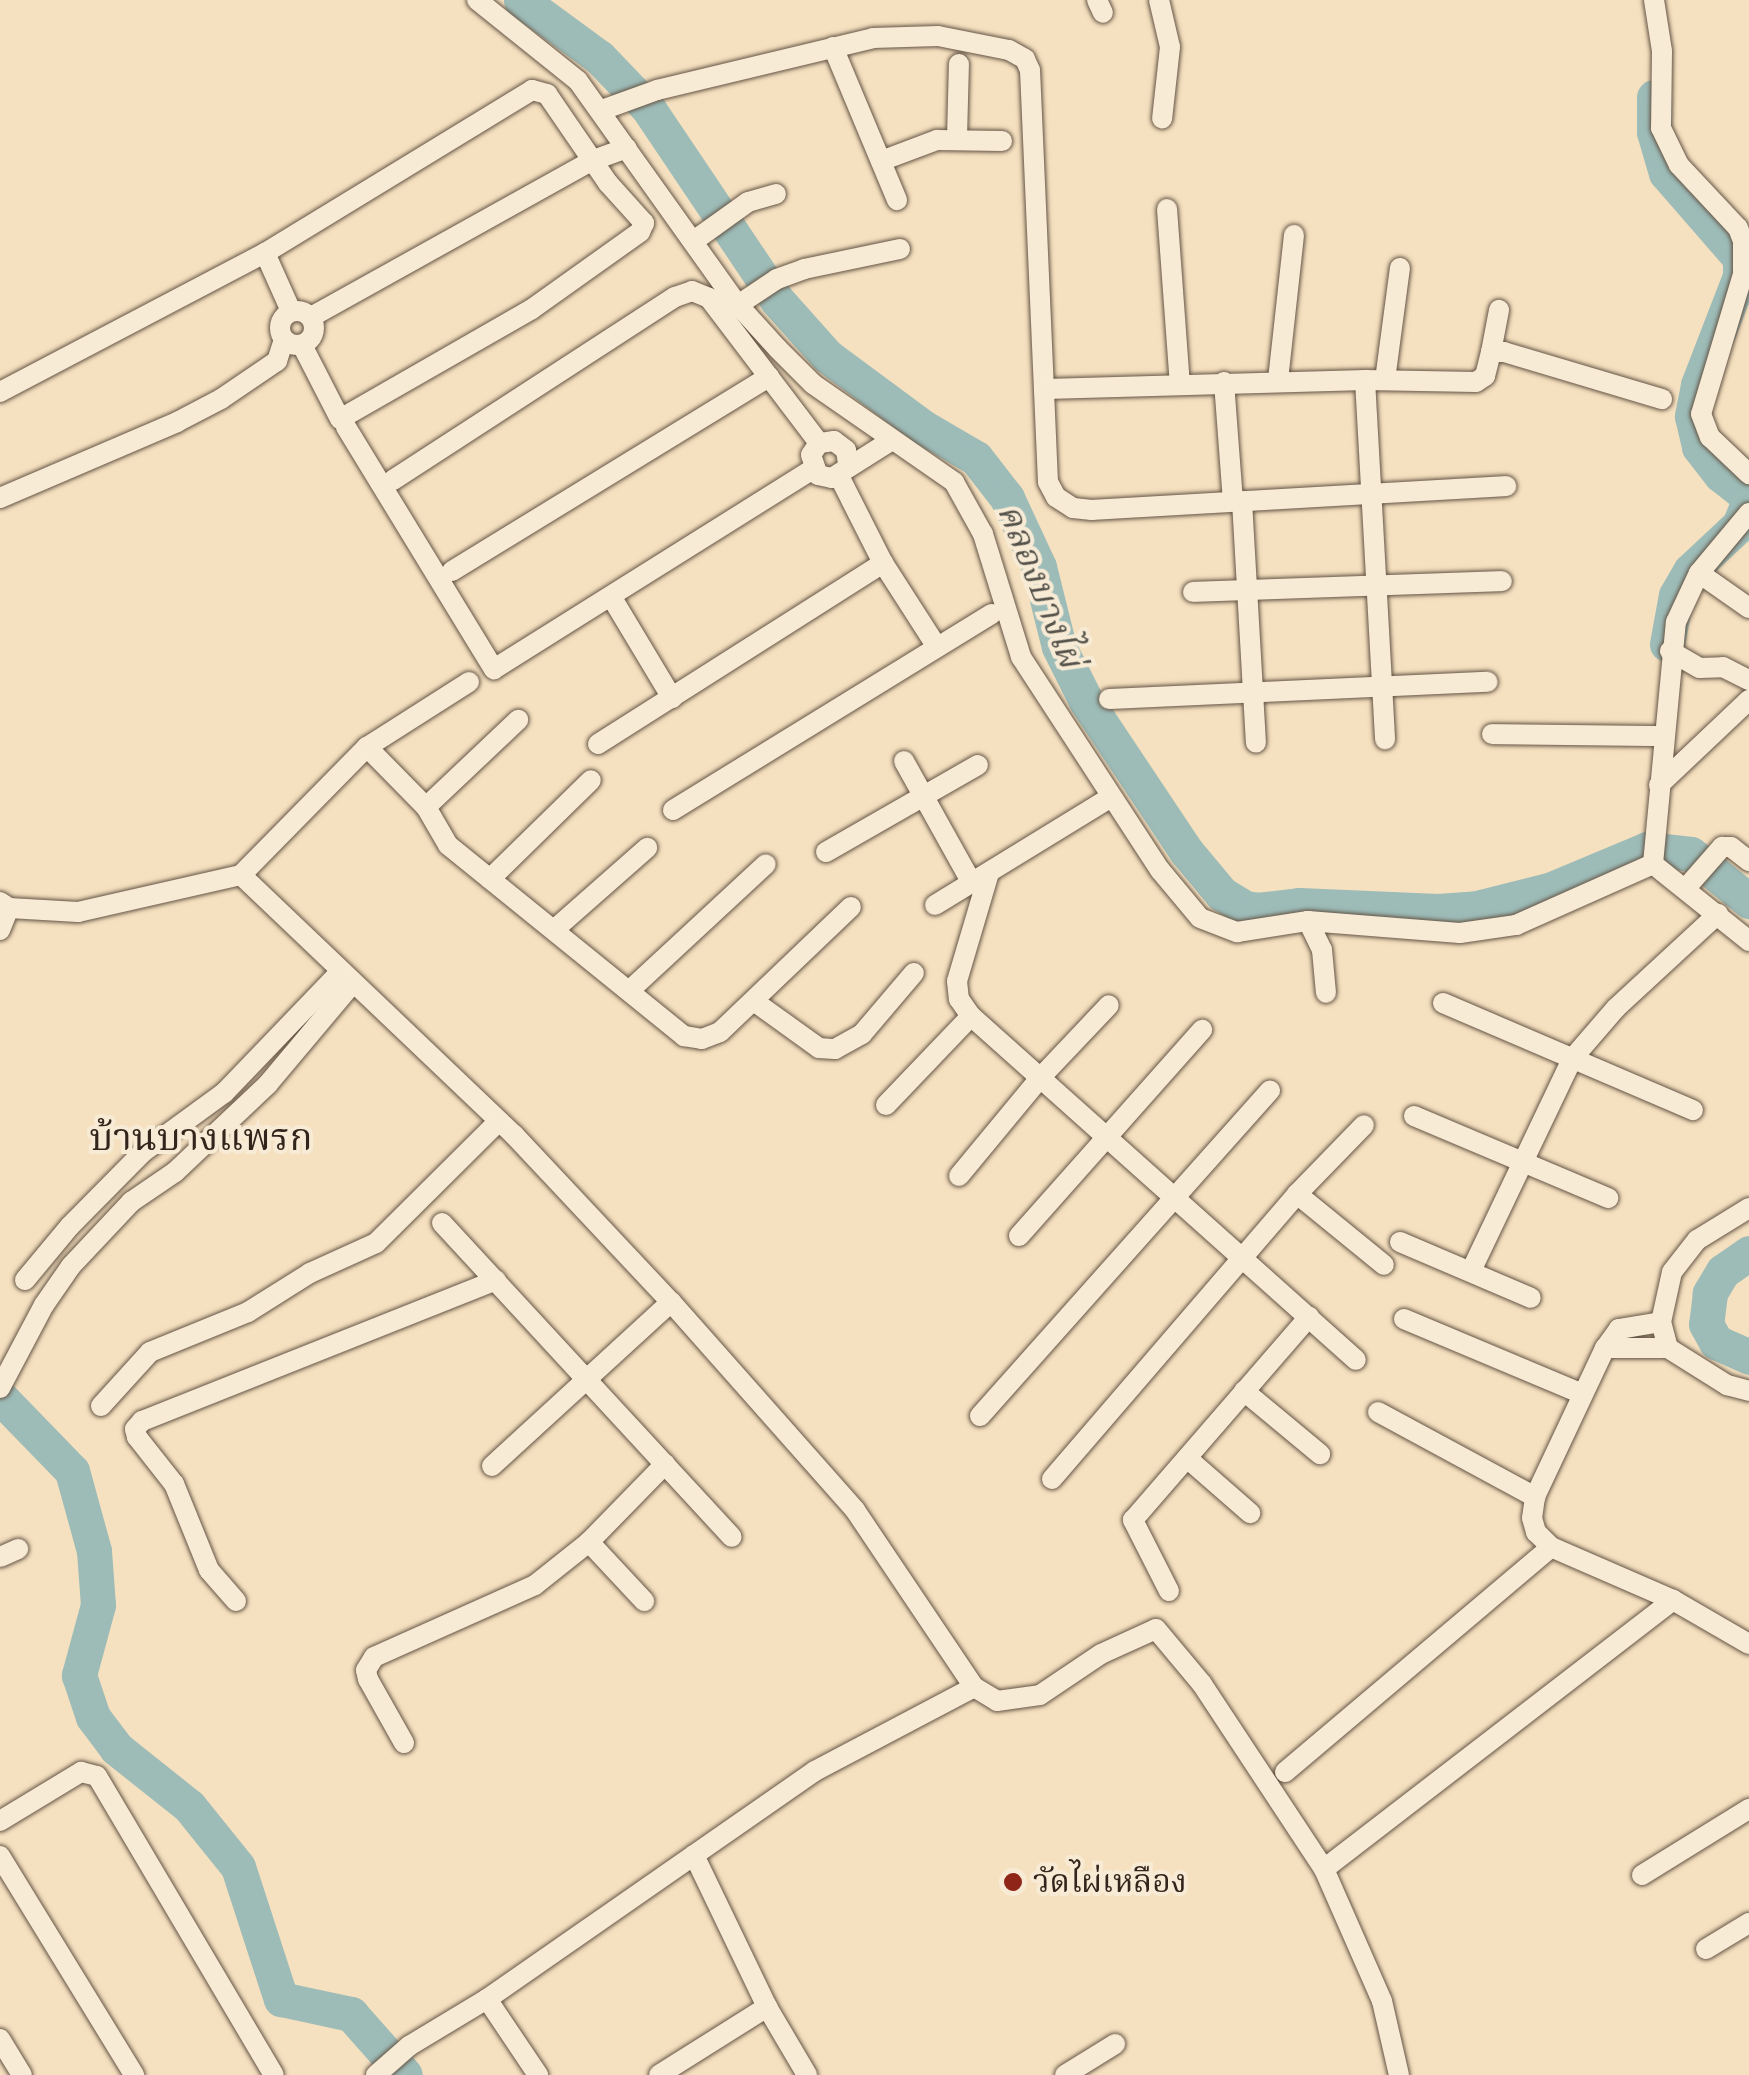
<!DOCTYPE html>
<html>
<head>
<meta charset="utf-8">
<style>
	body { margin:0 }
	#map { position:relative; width:1749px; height:2075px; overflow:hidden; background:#f5e0bf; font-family:"Libre Bodoni","Noto Serif Thai",serif }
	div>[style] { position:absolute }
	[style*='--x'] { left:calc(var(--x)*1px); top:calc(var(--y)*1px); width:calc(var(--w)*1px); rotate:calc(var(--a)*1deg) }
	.river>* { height:35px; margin:-17.5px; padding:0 17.5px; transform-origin:17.5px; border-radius:17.5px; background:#9dbcb8 }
	.roads { filter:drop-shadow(0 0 2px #645445) drop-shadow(0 0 2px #645445) }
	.minor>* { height:20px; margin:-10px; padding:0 10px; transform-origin:10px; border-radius:10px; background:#f8ebd5 }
	.minor>.ring { margin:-10px; padding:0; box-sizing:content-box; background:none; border:20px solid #f8ebd5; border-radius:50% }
	.dots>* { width:28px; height:28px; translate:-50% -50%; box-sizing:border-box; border:5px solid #f8ebd5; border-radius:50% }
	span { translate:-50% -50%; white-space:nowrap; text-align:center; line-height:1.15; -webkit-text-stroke:8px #f8ebd5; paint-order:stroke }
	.poi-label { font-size:32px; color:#34251c }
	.left { translate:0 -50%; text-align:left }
	.water-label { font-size:35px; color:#54524b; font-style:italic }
	.quarter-label { font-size:38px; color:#34251c }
</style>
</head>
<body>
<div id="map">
	<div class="river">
		<i style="--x:521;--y:0;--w:97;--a:36.2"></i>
		<i style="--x:599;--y:57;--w:71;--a:46.1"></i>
		<i style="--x:648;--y:108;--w:231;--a:56.1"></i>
		<i style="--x:777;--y:300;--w:75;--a:48.2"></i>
		<i style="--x:827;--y:356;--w:119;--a:36.5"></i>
		<i style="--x:923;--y:427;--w:61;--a:30.3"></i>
		<i style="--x:976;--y:458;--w:51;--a:52.2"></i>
		<i style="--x:1007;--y:498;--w:76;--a:65.1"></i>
		<i style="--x:1039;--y:567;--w:82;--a:76"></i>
		<i style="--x:1059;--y:647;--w:60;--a:63.4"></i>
		<i style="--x:1086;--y:701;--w:180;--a:56.3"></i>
		<i style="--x:1186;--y:851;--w:56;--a:50.1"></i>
		<i style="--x:1222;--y:894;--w:27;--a:31"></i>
		<i style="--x:1245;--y:908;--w:12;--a:9"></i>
		<i style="--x:1257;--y:910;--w:42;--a:-6.8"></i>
		<i style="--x:1299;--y:905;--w:139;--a:2.5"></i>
		<i style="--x:1438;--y:911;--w:39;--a:-4"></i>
		<i style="--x:1477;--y:908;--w:77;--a:-14.2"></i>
		<i style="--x:1552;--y:889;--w:103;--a:-22.8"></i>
		<i style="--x:1647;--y:849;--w:44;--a:6.5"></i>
		<i style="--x:1691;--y:854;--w:75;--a:39"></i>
		<i style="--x:1654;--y:97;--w:35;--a:90"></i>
		<i style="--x:1654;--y:132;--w:43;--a:73.7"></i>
		<i style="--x:1666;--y:173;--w:113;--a:49"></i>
		<i style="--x:1740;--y:258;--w:18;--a:90"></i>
		<i style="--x:1740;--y:276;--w:117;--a:111.1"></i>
		<i style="--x:1698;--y:385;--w:32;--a:101"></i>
		<i style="--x:1692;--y:416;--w:32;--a:77"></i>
		<i style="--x:1699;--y:447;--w:36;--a:52"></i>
		<i style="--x:1721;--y:475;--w:31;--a:38"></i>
		<i style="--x:1745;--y:494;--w:9;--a:72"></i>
		<i style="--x:1748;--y:503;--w:24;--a:112"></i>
		<i style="--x:1739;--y:525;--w:67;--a:136.8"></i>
		<i style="--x:1690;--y:571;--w:28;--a:120"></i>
		<i style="--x:1676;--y:595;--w:50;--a:100.4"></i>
		<i style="--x:1749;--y:1253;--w:32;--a:145"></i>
		<i style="--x:1723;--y:1271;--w:26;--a:121"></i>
		<i style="--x:1710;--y:1293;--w:31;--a:97"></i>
		<i style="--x:1706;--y:1324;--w:21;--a:61"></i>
		<i style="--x:1716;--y:1342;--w:36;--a:24"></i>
		<i style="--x:0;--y:1397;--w:103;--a:45.8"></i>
		<i style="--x:72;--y:1471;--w:83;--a:74.6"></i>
		<i style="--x:94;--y:1551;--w:54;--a:85.8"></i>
		<i style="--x:98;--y:1605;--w:73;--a:105.2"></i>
		<i style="--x:79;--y:1675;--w:44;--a:71.6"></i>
		<i style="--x:93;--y:1717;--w:39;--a:53"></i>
		<i style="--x:116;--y:1748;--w:93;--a:38.5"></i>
		<i style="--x:189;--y:1806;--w:78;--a:51.2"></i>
		<i style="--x:238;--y:1867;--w:139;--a:72"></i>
		<i style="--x:281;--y:1999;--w:72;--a:12.1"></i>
		<i style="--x:351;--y:2014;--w:81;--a:48.5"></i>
	</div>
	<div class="roads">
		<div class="minor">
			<i style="--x:477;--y:0;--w:129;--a:38.7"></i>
			<i style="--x:578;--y:81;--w:275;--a:54.5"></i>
			<i style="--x:738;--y:305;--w:59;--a:47.7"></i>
			<i style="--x:778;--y:349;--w:49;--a:45"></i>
			<i style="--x:813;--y:384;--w:172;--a:34.8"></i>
			<i style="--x:954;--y:482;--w:60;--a:60.9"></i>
			<i style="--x:983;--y:534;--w:129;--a:72.8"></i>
			<i style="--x:1021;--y:657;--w:254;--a:56.9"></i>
			<i style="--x:1160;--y:870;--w:62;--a:50.2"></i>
			<i style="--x:1200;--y:918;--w:40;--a:21"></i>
			<i style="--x:1237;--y:932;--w:72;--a:-8.8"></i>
			<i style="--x:1308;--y:921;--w:152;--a:4.5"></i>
			<i style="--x:1460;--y:933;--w:57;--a:-8.1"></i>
			<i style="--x:1516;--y:925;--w:150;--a:-24"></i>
			<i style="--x:1653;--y:864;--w:123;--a:38.7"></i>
			<i style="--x:1097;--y:0;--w:14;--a:65"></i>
			<i style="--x:1159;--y:0;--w:48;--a:76.8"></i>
			<i style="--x:1170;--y:47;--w:72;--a:96.3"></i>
			<i style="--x:1654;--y:0;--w:52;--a:81.1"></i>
			<i style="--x:1662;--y:51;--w:77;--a:90.7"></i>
			<i style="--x:1661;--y:128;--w:41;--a:64.1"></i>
			<i style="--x:1679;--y:165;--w:86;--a:46.9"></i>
			<i style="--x:1738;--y:228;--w:14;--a:69"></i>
			<i style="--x:1743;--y:241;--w:33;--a:90"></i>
			<i style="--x:1743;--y:274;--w:146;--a:106.7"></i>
			<i style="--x:1701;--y:414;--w:25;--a:69"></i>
			<i style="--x:1710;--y:437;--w:54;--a:43.5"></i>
			<i style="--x:833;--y:47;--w:166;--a:67.3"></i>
			<i style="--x:602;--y:110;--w:59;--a:-20"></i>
			<i style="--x:657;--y:90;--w:222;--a:-13.5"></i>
			<i style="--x:873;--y:38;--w:65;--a:-1.8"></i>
			<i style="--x:938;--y:36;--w:72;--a:11.2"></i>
			<i style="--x:1009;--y:50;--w:18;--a:29"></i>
			<i style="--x:1025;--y:59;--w:12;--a:66"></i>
			<i style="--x:1030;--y:70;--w:412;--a:87.5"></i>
			<i style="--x:1048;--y:482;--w:17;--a:62"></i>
			<i style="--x:1056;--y:497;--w:20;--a:33"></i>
			<i style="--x:1073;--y:508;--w:19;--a:6"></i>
			<i style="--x:1092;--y:510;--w:415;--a:-3.3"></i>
			<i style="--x:957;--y:138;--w:74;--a:-88.5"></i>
			<i style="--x:881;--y:161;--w:60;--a:-20.6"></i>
			<i style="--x:937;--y:140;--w:65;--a:0.9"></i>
			<i style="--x:1167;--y:209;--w:175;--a:85.8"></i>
			<i style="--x:695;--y:240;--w:65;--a:-35.6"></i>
			<i style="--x:748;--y:202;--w:29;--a:-16"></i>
			<i style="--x:265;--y:253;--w:64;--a:65.9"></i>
			<i style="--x:738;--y:305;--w:47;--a:-33.7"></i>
			<i style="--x:777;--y:279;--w:29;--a:-20"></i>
			<i style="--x:804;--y:269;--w:98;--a:-11.8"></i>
			<i class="ring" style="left:280px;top:311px;width:14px;height:14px"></i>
			<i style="--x:311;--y:317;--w:321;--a:-29.1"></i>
			<i style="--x:591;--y:161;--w:38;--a:-20"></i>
			<i style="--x:1491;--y:352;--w:43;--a:-79.2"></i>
			<i style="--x:1278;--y:380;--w:146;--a:-83.7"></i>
			<i style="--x:1365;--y:380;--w:111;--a:1"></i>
			<i style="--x:1476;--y:382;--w:11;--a:-34"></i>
			<i style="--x:1485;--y:376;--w:25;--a:-76"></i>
			<i style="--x:1491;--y:352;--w:13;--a:0"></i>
			<i style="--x:1504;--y:352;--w:165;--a:16.6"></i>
			<i style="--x:1385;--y:380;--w:113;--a:-82.4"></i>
			<i style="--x:1224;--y:382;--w:119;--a:85.7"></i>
			<i style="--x:1047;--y:389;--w:318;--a:-1.6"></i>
			<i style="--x:1365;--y:380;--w:360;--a:86.8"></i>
			<i style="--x:0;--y:392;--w:299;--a:-27.7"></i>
			<i style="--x:265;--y:253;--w:313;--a:-31.4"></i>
			<i style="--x:532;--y:90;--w:16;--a:15"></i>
			<i style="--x:547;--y:94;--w:108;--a:55.6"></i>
			<i style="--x:608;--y:183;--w:54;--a:48"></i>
			<i style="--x:644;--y:223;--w:10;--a:114"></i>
			<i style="--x:640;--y:232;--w:133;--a:144.5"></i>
			<i style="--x:532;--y:309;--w:221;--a:150.2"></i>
			<i style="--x:340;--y:419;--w:83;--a:-117.2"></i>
			<i style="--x:346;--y:427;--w:284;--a:58.6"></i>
			<i style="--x:494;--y:669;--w:377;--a:-32.1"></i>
			<i style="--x:848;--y:464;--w:14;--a:-98"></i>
			<i style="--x:846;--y:450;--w:15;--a:-143"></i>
			<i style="--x:834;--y:441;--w:15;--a:172"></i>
			<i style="--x:819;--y:443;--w:14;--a:124"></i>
			<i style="--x:811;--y:455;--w:21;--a:71"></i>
			<i style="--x:818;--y:475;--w:14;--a:12"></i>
			<i style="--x:832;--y:478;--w:71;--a:-32.3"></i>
			<i style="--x:839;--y:476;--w:97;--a:63.2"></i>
			<i style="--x:883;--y:563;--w:100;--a:57.3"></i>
			<i style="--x:393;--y:480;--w:336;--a:-33"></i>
			<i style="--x:675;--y:297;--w:18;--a:-19"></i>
			<i style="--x:692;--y:291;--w:18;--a:22"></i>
			<i style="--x:709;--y:298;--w:182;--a:52.8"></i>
			<i style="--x:0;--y:498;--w:193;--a:-23.2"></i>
			<i style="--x:177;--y:422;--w:50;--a:-27.6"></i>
			<i style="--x:221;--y:399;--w:68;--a:-34.2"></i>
			<i style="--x:277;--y:361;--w:22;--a:-72"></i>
			<i style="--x:1242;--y:501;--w:242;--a:86.7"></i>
			<i style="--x:452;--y:571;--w:372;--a:-31.5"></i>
			<i style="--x:1699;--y:573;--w:61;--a:35"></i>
			<i style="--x:1193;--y:592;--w:309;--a:-2"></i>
			<i style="--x:612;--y:598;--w:117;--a:59"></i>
			<i style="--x:1670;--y:651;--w:34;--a:30"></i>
			<i style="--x:1700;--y:668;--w:23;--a:-2"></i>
			<i style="--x:1723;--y:667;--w:29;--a:27"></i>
			<i style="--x:1109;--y:699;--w:379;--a:-2.6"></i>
			<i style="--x:1492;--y:734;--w:171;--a:0.7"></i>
			<i style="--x:598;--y:744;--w:338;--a:-32.4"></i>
			<i style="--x:367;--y:747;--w:84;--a:45.5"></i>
			<i style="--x:426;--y:807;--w:44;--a:59.9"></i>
			<i style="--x:448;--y:845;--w:304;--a:39"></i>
			<i style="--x:684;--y:1036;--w:18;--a:9"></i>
			<i style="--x:702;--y:1039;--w:19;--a:-21"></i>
			<i style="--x:720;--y:1032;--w:181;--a:-43.7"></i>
			<i style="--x:904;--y:761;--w:140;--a:60.9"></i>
			<i style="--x:1659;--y:785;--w:124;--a:-43.4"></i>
			<i style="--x:426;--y:807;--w:127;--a:-43.4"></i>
			<i style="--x:673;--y:810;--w:374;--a:-31.6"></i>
			<i style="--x:826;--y:852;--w:175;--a:-29.8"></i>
			<i style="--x:1653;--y:864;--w:243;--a:-84.6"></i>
			<i style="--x:1676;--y:622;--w:54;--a:-64.9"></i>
			<i style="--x:1699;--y:573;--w:78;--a:-50.2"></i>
			<i style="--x:989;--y:873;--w:113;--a:106.5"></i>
			<i style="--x:957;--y:981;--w:18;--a:84"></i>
			<i style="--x:959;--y:999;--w:21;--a:55"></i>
			<i style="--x:971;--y:1016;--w:516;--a:41.78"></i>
			<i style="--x:241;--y:875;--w:377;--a:43.6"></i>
			<i style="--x:514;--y:1135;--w:229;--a:46.8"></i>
			<i style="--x:671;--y:1302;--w:278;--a:48.5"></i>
			<i style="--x:855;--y:1510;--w:213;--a:56.1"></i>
			<i style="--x:974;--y:1687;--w:27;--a:31"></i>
			<i style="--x:997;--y:1701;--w:43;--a:-7.9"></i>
			<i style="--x:1040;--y:1695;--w:73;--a:-33.9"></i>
			<i style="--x:1101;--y:1654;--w:60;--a:-24.4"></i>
			<i style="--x:1156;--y:1629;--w:72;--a:50.1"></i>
			<i style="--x:1202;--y:1684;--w:222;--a:56.6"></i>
			<i style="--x:1324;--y:1869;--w:144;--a:66.3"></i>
			<i style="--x:1382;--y:2001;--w:76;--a:77.1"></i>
			<i style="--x:490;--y:879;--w:141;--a:-44.4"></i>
			<i style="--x:1686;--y:888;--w:55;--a:-48.7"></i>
			<i style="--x:1722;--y:847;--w:9;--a:0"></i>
			<i style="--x:1731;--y:847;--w:23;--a:38"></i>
			<i style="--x:0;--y:902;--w:11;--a:34"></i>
			<i style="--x:9;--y:908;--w:69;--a:3.3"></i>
			<i style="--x:78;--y:912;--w:167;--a:-12.8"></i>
			<i style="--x:241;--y:875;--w:180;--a:-45.5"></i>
			<i style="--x:367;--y:747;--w:121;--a:-32.5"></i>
			<i style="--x:935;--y:905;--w:206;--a:-31.5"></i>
			<i style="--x:1308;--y:921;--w:32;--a:64"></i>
			<i style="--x:1322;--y:950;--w:43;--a:84.7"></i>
			<i style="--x:555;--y:929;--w:123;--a:-41.4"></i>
			<i style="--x:0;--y:930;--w:24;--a:-68"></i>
			<i style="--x:630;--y:990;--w:185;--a:-42.8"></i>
			<i style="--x:755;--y:1002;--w:79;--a:35.7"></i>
			<i style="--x:819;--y:1048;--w:16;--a:4"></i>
			<i style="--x:835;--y:1049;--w:31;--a:-29"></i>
			<i style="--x:862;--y:1034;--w:80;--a:-49.6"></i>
			<i style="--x:1443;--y:1003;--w:272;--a:23.2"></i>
			<i style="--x:886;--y:1105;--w:123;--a:-46.3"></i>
			<i style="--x:1414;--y:1116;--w:211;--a:22.9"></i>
			<i style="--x:959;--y:1176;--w:127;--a:-50.4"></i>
			<i style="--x:1040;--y:1078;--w:100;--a:-46.6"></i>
			<i style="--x:1297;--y:1194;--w:112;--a:39.2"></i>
			<i style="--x:442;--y:1223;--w:427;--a:47.3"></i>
			<i style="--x:1019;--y:1236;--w:276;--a:-48.4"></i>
			<i style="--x:1400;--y:1242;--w:142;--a:23.1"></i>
			<i style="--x:1471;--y:1271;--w:235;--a:-64.5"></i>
			<i style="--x:1572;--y:1059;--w:67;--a:-49.2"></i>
			<i style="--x:1616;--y:1008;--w:139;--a:-42.7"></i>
			<i style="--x:25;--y:1280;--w:70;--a:-50.2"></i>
			<i style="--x:70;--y:1226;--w:104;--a:-45.4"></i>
			<i style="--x:143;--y:1152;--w:100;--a:-36.1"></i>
			<i style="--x:224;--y:1093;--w:169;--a:-46.2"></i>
			<i style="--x:1404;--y:1319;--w:193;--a:22.8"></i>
			<i style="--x:1661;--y:1322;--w:43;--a:170.5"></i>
			<i style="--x:1619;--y:1329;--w:24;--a:126"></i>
			<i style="--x:1605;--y:1348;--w:165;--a:115.2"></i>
			<i style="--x:1535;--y:1497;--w:21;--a:98"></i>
			<i style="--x:1532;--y:1518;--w:15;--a:74"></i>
			<i style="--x:1536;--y:1532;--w:21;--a:45"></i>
			<i style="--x:1551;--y:1547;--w:133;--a:23.5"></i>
			<i style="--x:1673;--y:1600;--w:88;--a:30.1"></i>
			<i style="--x:1605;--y:1348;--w:63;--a:0"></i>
			<i style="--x:1668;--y:1348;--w:70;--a:32.1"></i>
			<i style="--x:1727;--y:1385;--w:23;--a:15"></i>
			<i style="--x:1668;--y:1348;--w:27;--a:-105"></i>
			<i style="--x:1661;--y:1322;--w:51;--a:-77.6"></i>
			<i style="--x:1672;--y:1272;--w:41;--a:-52"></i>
			<i style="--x:1697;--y:1240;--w:61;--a:-31.6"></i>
			<i style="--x:0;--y:1388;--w:94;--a:-62.1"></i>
			<i style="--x:44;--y:1305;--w:47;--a:-55.3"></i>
			<i style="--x:71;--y:1266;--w:88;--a:-46.8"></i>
			<i style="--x:131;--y:1202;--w:53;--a:-34.3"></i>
			<i style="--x:175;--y:1172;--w:128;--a:-43.4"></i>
			<i style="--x:268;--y:1084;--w:131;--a:-50"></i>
			<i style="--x:1244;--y:1391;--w:99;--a:39.7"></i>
			<i style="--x:101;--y:1406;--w:73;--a:-47.8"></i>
			<i style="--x:150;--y:1352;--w:106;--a:-22.2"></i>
			<i style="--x:248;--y:1312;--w:73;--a:-32.2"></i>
			<i style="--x:310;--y:1273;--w:72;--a:-24.4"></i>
			<i style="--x:376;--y:1243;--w:173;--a:-44.8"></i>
			<i style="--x:1378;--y:1412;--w:179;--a:28.4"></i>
			<i style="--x:980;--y:1416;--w:436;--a:-48.3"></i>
			<i style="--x:1187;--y:1458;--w:84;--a:41.1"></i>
			<i style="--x:492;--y:1466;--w:243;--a:-42.5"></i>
			<i style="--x:1052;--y:1479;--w:376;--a:-49.3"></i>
			<i style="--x:1297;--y:1194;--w:96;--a:-45.8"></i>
			<i style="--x:589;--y:1542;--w:81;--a:47"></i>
			<i style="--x:0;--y:1557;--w:20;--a:-24"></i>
			<i style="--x:1169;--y:1591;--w:80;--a:-116.9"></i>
			<i style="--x:1133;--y:1520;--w:269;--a:-49.1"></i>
			<i style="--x:236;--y:1601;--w:41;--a:-131.1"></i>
			<i style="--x:209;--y:1570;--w:93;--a:-112.1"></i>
			<i style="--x:174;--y:1484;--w:60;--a:-128.2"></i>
			<i style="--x:137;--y:1437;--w:8;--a:-104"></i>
			<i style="--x:135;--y:1429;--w:11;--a:-49"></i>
			<i style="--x:142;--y:1421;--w:381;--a:-21.7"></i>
			<i style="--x:404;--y:1743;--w:73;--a:-119.4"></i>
			<i style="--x:368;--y:1679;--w:9;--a:-103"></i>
			<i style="--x:366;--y:1670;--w:15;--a:-58"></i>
			<i style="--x:374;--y:1657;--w:176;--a:-24.1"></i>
			<i style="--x:535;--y:1585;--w:69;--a:-38.5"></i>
			<i style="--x:589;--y:1542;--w:109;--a:-45.7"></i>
			<i style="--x:1285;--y:1772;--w:348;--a:-40.2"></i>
			<i style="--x:0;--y:1821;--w:95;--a:-31.2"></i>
			<i style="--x:81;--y:1772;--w:16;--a:14"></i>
			<i style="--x:97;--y:1776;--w:347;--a:59.4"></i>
			<i style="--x:694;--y:1855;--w:169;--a:64.3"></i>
			<i style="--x:767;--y:2007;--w:79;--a:59.5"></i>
			<i style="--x:0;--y:1856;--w:257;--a:58.5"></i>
			<i style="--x:1324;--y:1869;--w:441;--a:-37.6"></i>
			<i style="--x:1642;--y:1875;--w:126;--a:-31.7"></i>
			<i style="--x:1706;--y:1949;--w:50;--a:-31.2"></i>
			<i style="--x:487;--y:1999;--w:92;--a:56.1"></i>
			<i style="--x:0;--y:2039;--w:42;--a:58.6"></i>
			<i style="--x:376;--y:2075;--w:44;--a:-41.3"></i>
			<i style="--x:409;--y:2046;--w:91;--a:-31.1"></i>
			<i style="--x:487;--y:1999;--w:399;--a:-34.8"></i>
			<i style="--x:815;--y:1771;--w:180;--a:-27.8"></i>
			<i style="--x:659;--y:2075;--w:128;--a:-32.2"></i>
			<i style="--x:1065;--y:2075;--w:59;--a:-31.8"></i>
		</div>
	</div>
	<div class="dots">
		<i style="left:1013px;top:1882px;background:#8f2418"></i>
	</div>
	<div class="poi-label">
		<span class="left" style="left:1033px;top:1882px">วัดไผ่เหลือง</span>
	</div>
	<div class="water-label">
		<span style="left:1039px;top:586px;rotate:68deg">คลองบางไผ่</span>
	</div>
	<div class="quarter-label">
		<span style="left:201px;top:1139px">บ้านบางแพรก</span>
	</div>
</div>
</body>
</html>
